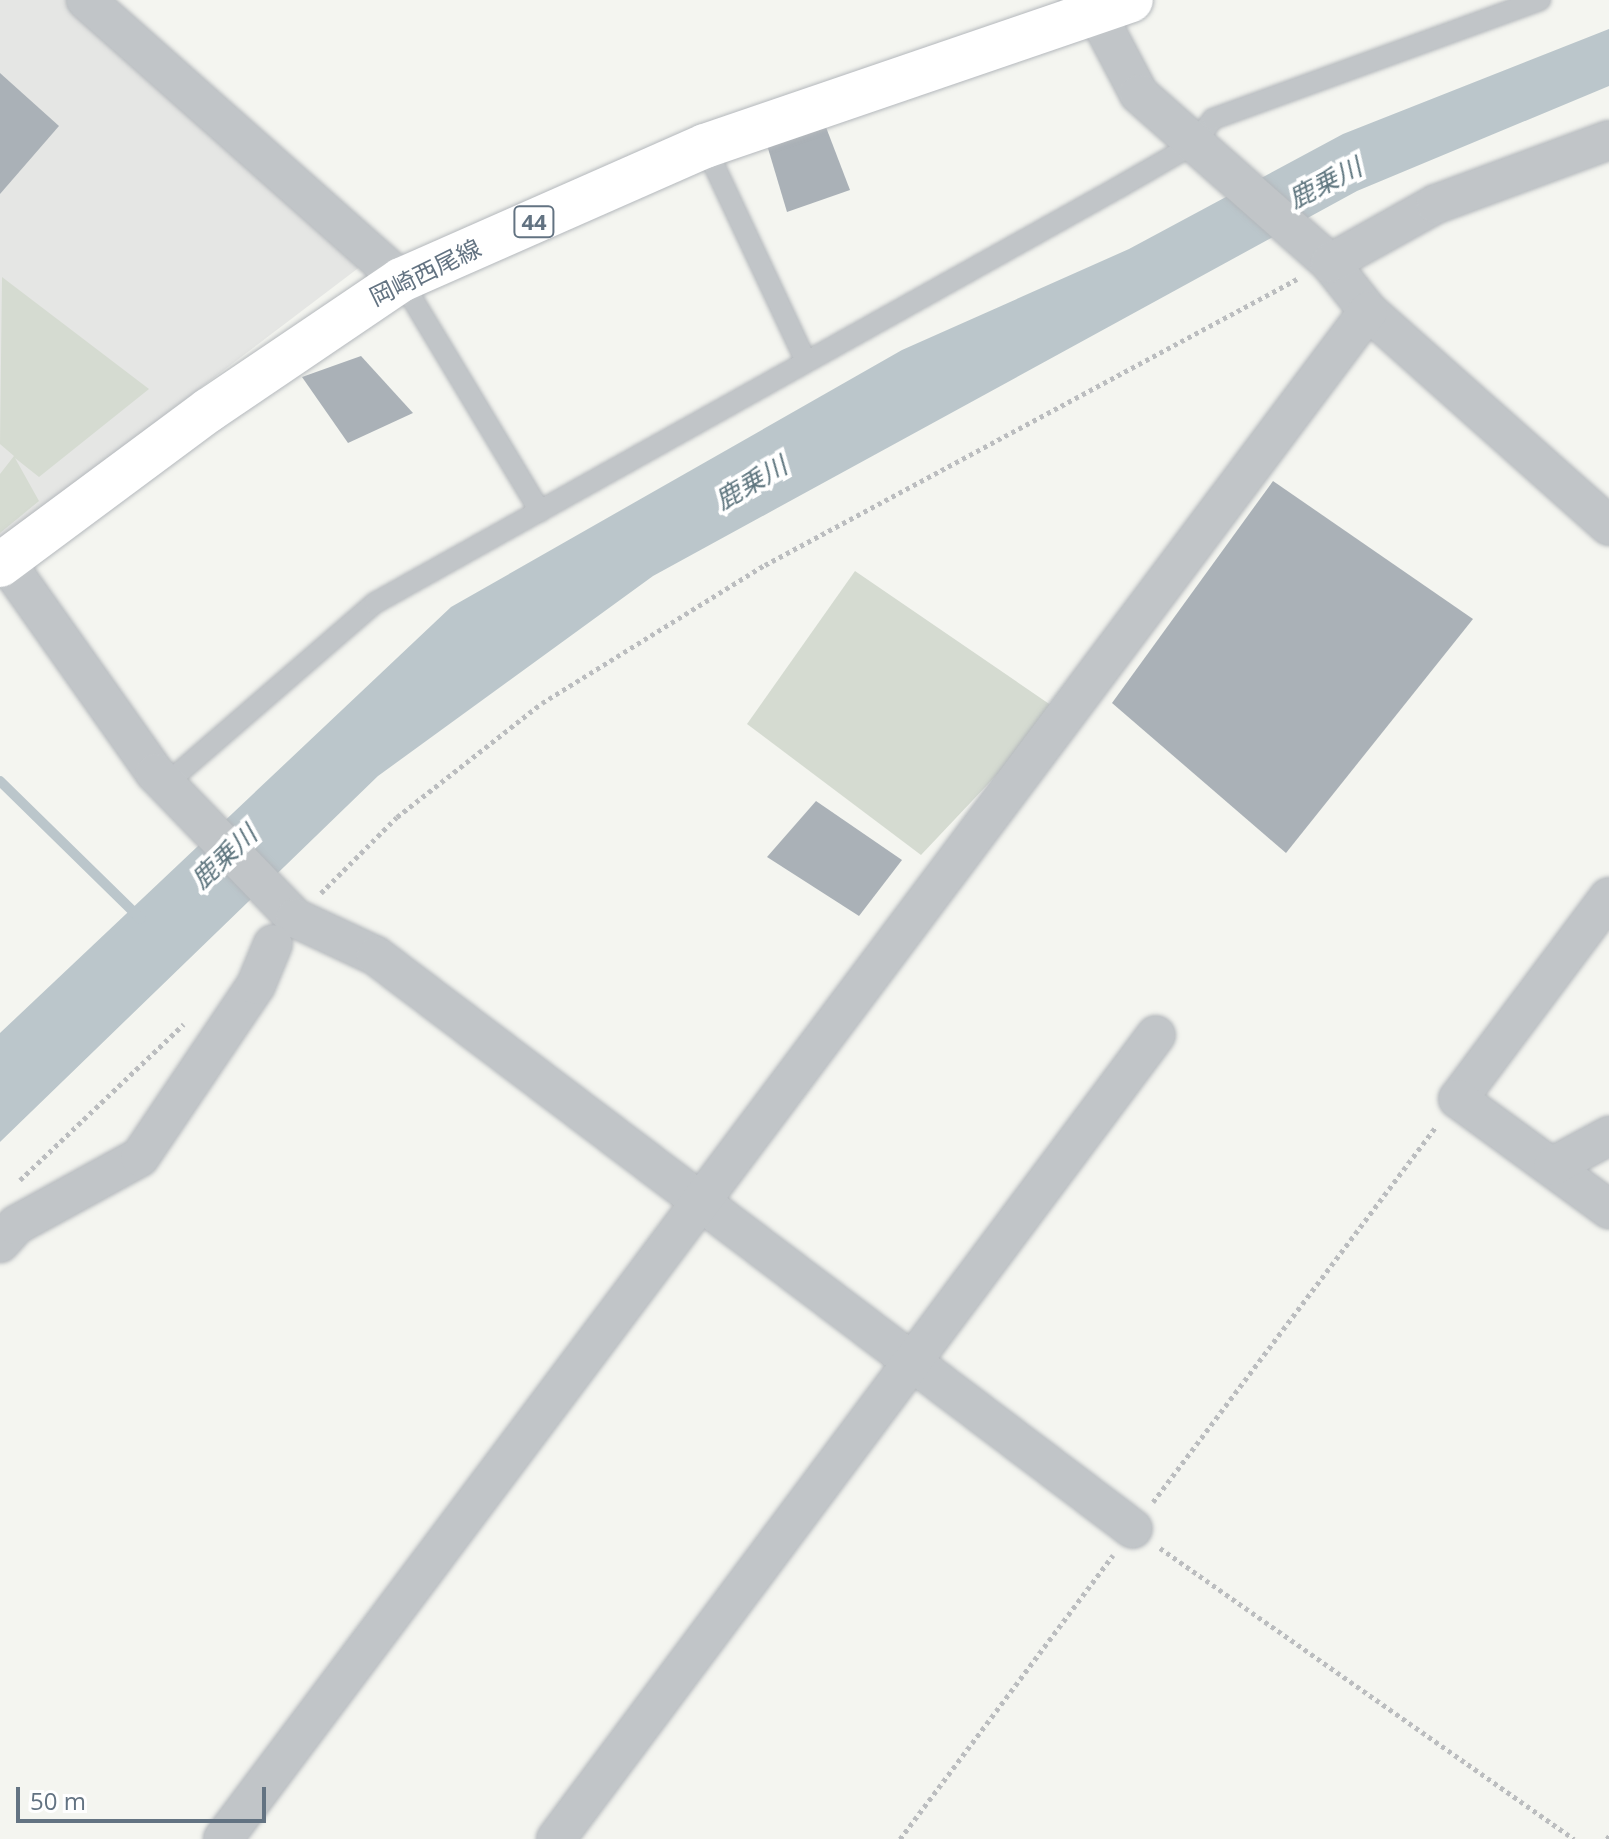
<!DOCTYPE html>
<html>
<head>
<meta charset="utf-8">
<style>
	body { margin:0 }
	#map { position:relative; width:1609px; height:1839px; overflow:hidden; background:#f4f5f0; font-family:"Open Sans","Noto Sans JP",sans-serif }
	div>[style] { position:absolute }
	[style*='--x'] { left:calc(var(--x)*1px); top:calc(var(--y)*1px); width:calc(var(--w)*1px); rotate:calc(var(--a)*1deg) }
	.built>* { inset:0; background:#e5e6e4 }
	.green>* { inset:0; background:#d5dbd1 }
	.water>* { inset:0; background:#bbc6cb }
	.stream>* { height:10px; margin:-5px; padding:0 5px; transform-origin:5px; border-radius:5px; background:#bbc6cb }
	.building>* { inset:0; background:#aab1b7 }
	.path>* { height:5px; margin-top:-2.5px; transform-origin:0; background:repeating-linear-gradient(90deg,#bbbdbf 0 4px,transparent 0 8px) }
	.roads { filter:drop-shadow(0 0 2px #b4b8bc) drop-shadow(0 0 2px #b4b8bc) }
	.service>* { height:20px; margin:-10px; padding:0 10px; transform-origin:10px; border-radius:10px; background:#c1c5c8 }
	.minor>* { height:38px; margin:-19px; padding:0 19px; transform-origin:19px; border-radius:19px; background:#c1c5c8 }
	.primary>* { height:44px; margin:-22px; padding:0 22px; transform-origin:22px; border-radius:22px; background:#fff }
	span { translate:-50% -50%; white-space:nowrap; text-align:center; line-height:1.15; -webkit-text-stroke:8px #fff; paint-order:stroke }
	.shield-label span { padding:2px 6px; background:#fff; border:2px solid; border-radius:6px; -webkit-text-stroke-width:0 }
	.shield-label { font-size:22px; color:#637382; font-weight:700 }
	.street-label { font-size:24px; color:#637382 }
	.water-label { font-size:26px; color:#5f767f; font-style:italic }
	.scale { position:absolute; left:16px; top:1787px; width:250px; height:36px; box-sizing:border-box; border:4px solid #637382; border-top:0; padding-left:10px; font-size:24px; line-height:28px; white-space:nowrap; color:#637382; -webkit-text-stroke:6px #fff; paint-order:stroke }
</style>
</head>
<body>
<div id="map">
	<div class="built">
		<i style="clip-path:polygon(0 0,67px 0,183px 90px,365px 263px,0 540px)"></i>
	</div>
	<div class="green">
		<i style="clip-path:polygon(2px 277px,149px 389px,39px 477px,15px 458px,39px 501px,0 533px,0 474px,14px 456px,0 444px)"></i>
		<i style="clip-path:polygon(855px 571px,1058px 710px,921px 855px,747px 724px)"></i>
	</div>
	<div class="water">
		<i style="clip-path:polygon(1609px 29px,1609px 86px,1357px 191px,653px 576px,378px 776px,0 1142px,0 1033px,451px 607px,902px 350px,1129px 249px,1343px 134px)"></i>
	</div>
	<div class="stream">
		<i style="--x:0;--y:781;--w:197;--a:44.4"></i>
	</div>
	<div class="building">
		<i style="clip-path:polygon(0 73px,59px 126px,0 194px)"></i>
		<i style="clip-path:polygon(824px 122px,850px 190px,787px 212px,767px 145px)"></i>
		<i style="clip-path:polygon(361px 356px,413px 413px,348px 443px,302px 377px)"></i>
		<i style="clip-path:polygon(1273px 481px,1473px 619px,1286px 853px,1112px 703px)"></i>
		<i style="clip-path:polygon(816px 801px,902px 860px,859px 916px,767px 857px)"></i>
	</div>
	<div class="path">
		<i style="--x:321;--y:893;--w:107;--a:-45"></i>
		<i style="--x:397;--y:817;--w:184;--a:-38.2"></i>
		<i style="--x:542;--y:703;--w:262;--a:-31.8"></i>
		<i style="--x:765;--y:565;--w:604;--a:-28.26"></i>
		<i style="--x:20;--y:1180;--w:226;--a:-43.6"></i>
		<i style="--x:1153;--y:1502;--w:470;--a:-53"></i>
		<i style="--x:1160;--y:1548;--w:506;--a:35.1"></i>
		<i style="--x:900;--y:1839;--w:355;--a:-53.1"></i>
		<i style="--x:1607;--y:1839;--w:4;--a:-56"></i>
	</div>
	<div class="roads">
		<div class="service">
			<i style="--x:705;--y:146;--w:238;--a:64.9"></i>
			<i style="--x:401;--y:280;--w:270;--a:59"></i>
			<i style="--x:167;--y:783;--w:275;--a:-40.9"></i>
			<i style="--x:375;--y:603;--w:855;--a:-29.2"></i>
			<i style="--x:1121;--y:186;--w:84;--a:-29.9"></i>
			<i style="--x:1194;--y:144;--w:31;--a:-53"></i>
			<i style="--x:1213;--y:119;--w:348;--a:-20"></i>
		</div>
		<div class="minor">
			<i style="--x:86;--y:0;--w:421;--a:41.6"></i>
			<i style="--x:1079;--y:0;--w:23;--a:38"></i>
			<i style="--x:1097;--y:14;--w:90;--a:62.3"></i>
			<i style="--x:1139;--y:94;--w:255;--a:41.5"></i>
			<i style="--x:1330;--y:263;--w:61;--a:51.6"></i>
			<i style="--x:1368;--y:311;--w:323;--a:41.7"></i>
			<i style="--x:1330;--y:263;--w:121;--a:-29.1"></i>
			<i style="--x:1436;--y:204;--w:184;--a:-20.3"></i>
			<i style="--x:6;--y:562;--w:258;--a:54.8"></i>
			<i style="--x:155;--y:773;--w:202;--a:46"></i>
			<i style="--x:295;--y:918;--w:89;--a:25.1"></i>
			<i style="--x:376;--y:956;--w:949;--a:37.12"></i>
			<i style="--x:1609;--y:897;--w:252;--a:126.8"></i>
			<i style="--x:1458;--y:1099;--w:187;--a:36.1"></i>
			<i style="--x:1553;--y:1166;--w:64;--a:-28.2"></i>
			<i style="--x:0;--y:1243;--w:24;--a:-48"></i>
			<i style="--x:16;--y:1225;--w:141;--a:-28.7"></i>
			<i style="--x:140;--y:1157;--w:207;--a:-56"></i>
			<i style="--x:256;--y:985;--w:44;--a:-67.5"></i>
			<i style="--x:223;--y:1839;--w:1909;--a:-53.15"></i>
			<i style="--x:556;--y:1839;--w:1003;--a:-53.27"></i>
		</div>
		<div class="primary">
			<i style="--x:0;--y:565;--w:260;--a:-36.6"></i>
			<i style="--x:209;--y:410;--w:232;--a:-34.1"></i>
			<i style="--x:401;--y:280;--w:332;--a:-23.8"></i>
			<i style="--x:705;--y:146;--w:450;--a:-18.9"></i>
		</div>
	</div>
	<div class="shield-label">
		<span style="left:534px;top:222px">44</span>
	</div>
	<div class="street-label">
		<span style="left:425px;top:272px;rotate:-26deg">岡崎西尾線</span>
	</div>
	<div class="water-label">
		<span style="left:1325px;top:183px;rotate:-27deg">鹿乗川</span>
		<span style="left:751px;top:483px;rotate:-30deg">鹿乗川</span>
		<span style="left:224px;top:857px;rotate:-43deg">鹿乗川</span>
	</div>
	<div class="scale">50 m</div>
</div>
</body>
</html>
